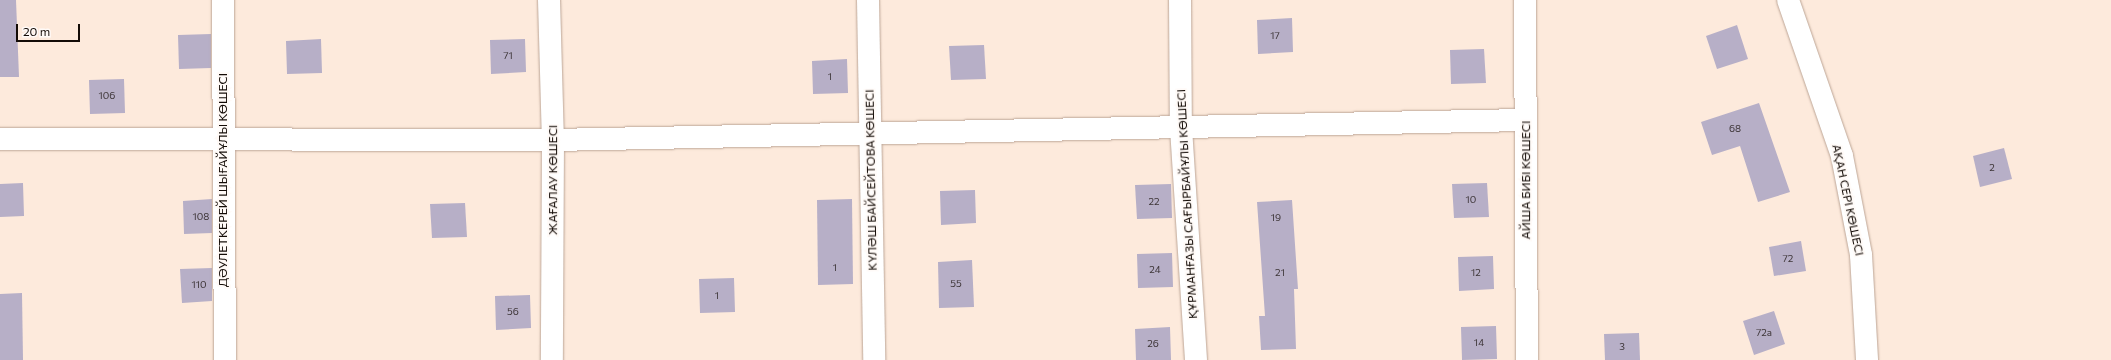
<!DOCTYPE html>
<html>
<head>
<meta charset="utf-8">
<style>
	body { margin:0 }
	#map { position:relative; width:2111px; height:360px; overflow:hidden; background:#fdeadc; font-family:Commissioner,sans-serif }
	div>[style] { position:absolute }
	[style*='--x'] { left:calc(var(--x)*1px); top:calc(var(--y)*1px); width:calc(var(--w)*1px); rotate:calc(var(--a)*1deg) }
	.building>* { inset:0; background:#b7afc7 }
	.roads { filter:drop-shadow(0 0 1px #bda697) drop-shadow(0 0 1px #bda697) }
	.minor>* { height:22px; margin:-11px; padding:0 11px; transform-origin:11px; border-radius:11px; background:#fff }
	span { translate:-50% -50%; white-space:nowrap; text-align:center; line-height:1.15; -webkit-text-stroke:3.5px #fffaf7; paint-order:stroke }
	.number-label { font-size:10px; color:#3c3436 }
	.number-label span { -webkit-text-stroke-width:0 }
	.street-label { font-size:12px; color:#130b06 }
	.scale { position:absolute; left:16px; top:24px; width:64px; height:18px; box-sizing:border-box; border:2px solid #130b06; border-top:0; padding-left:5px; font-size:12px; line-height:14px; white-space:nowrap; color:#130b06; -webkit-text-stroke:3px #fffaf7; paint-order:stroke }
</style>
</head>
<body>
<div id="map">
	<div class="building">
		<i style="clip-path:polygon(0 0,16px 0,19px 77px,0 77px)"></i>
		<i style="clip-path:polygon(1292px 18px,1293px 52px,1258px 54px,1257px 20px)"></i>
		<i style="clip-path:polygon(1737px 25px,1748px 59px,1717px 69px,1706px 36px)"></i>
		<i style="clip-path:polygon(211px 34px,211px 68px,179px 69px,178px 35px)"></i>
		<i style="clip-path:polygon(321px 39px,322px 73px,287px 74px,286px 41px)"></i>
		<i style="clip-path:polygon(525px 39px,526px 72px,491px 74px,490px 40px)"></i>
		<i style="clip-path:polygon(984px 45px,986px 79px,951px 80px,949px 46px)"></i>
		<i style="clip-path:polygon(1484px 49px,1486px 83px,1451px 84px,1450px 50px)"></i>
		<i style="clip-path:polygon(847px 59px,848px 93px,813px 94px,812px 61px)"></i>
		<i style="clip-path:polygon(124px 79px,125px 113px,90px 114px,89px 80px)"></i>
		<i style="clip-path:polygon(1759px 103px,1790px 192px,1758px 202px,1740px 146px,1712px 155px,1701px 122px)"></i>
		<i style="clip-path:polygon(2004px 148px,2012px 179px,1980px 187px,1973px 156px)"></i>
		<i style="clip-path:polygon(23px 183px,24px 216px,0 217px,0 184px)"></i>
		<i style="clip-path:polygon(1487px 183px,1489px 217px,1454px 218px,1452px 184px)"></i>
		<i style="clip-path:polygon(1171px 184px,1172px 218px,1137px 219px,1135px 185px)"></i>
		<i style="clip-path:polygon(975px 190px,976px 223px,941px 225px,940px 191px)"></i>
		<i style="clip-path:polygon(212px 199px,212px 233px,184px 234px,183px 201px)"></i>
		<i style="clip-path:polygon(852px 199px,853px 284px,818px 285px,817px 200px)"></i>
		<i style="clip-path:polygon(1292px 200px,1298px 289px,1294px 289px,1296px 349px,1261px 350px,1259px 316px,1265px 316px,1257px 202px)"></i>
		<i style="clip-path:polygon(465px 203px,467px 237px,432px 238px,430px 204px)"></i>
		<i style="clip-path:polygon(1801px 241px,1806px 271px,1774px 276px,1769px 247px)"></i>
		<i style="clip-path:polygon(1172px 253px,1173px 287px,1138px 288px,1137px 254px)"></i>
		<i style="clip-path:polygon(1493px 256px,1494px 289px,1459px 291px,1458px 257px)"></i>
		<i style="clip-path:polygon(972px 260px,974px 307px,939px 308px,938px 262px)"></i>
		<i style="clip-path:polygon(212px 268px,212px 301px,182px 303px,180px 269px)"></i>
		<i style="clip-path:polygon(734px 278px,735px 312px,700px 313px,699px 279px)"></i>
		<i style="clip-path:polygon(22px 293px,23px 360px,0 360px,0 294px)"></i>
		<i style="clip-path:polygon(530px 295px,531px 328px,496px 330px,495px 296px)"></i>
		<i style="clip-path:polygon(1774px 311px,1785px 344px,1754px 355px,1743px 321px)"></i>
		<i style="clip-path:polygon(1496px 326px,1497px 359px,1462px 360px,1461px 327px)"></i>
		<i style="clip-path:polygon(1170px 327px,1171px 360px,1136px 360px,1135px 329px)"></i>
		<i style="clip-path:polygon(1639px 333px,1640px 360px,1605px 360px,1604px 334px)"></i>
	</div>
	<div class="roads">
		<div class="minor">
			<i style="--x:223;--y:0;--w:360;--a:89.7"></i>
			<i style="--x:549;--y:0;--w:140;--a:88.4"></i>
			<i style="--x:553;--y:140;--w:220;--a:90.3"></i>
			<i style="--x:868;--y:0;--w:360;--a:89"></i>
			<i style="--x:1180;--y:0;--w:128;--a:89.6"></i>
			<i style="--x:1181;--y:128;--w:232;--a:86.3"></i>
			<i style="--x:1525;--y:0;--w:360;--a:89.7"></i>
			<i style="--x:1788;--y:0;--w:165;--a:70.9"></i>
			<i style="--x:1842;--y:156;--w:101;--a:79.1"></i>
			<i style="--x:1861;--y:255;--w:105;--a:86.7"></i>
			<i style="--x:0;--y:139;--w:553;--a:0.1"></i>
			<i style="--x:553;--y:140;--w:973;--a:-1.18"></i>
		</div>
	</div>
	<div class="number-label">
		<span style="left:1275px;top:36px">17</span>
		<span style="left:508px;top:56px">71</span>
		<span style="left:830px;top:77px">1</span>
		<span style="left:107px;top:96px">106</span>
		<span style="left:1735px;top:129px">68</span>
		<span style="left:1992px;top:168px">2</span>
		<span style="left:1471px;top:200px">10</span>
		<span style="left:1154px;top:202px">22</span>
		<span style="left:201px;top:217px">108</span>
		<span style="left:1276px;top:218px">19</span>
		<span style="left:1788px;top:259px">72</span>
		<span style="left:835px;top:268px">1</span>
		<span style="left:1155px;top:270px">24</span>
		<span style="left:1280px;top:273px">21</span>
		<span style="left:1476px;top:273px">12</span>
		<span style="left:956px;top:284px">55</span>
		<span style="left:199px;top:285px">110</span>
		<span style="left:717px;top:296px">1</span>
		<span style="left:513px;top:312px">56</span>
		<span style="left:1764px;top:333px">72а</span>
		<span style="left:1479px;top:343px">14</span>
		<span style="left:1153px;top:344px">26</span>
		<span style="left:1622px;top:347px">3</span>
	</div>
	<div class="street-label">
		<span style="left:223px;top:180px;rotate:-90deg">ДӘУЛЕТКЕРЕЙ ШЫҒАЙҰЛЫ КӨШЕСІ</span>
		<span style="left:553px;top:180px;rotate:-90deg">ЖАҒАЛАУ КӨШЕСІ</span>
		<span style="left:871px;top:180px;rotate:-91deg">КҮЛӘШ БАЙСЕЙТОВА КӨШЕСІ</span>
		<span style="left:1526px;top:180px;rotate:-90deg">АЙША БИБІ КӨШЕСІ</span>
		<span style="left:1848px;top:200px;rotate:78deg">АҚАН СЕРІ КӨШЕСІ</span>
		<span style="left:1187px;top:204px;rotate:-93deg">ҚҰРМАНҒАЗЫ САҒЫРБАЙҰЛЫ КӨШЕСІ</span>
	</div>
	<div class="scale">20 m</div>
</div>
</body>
</html>
